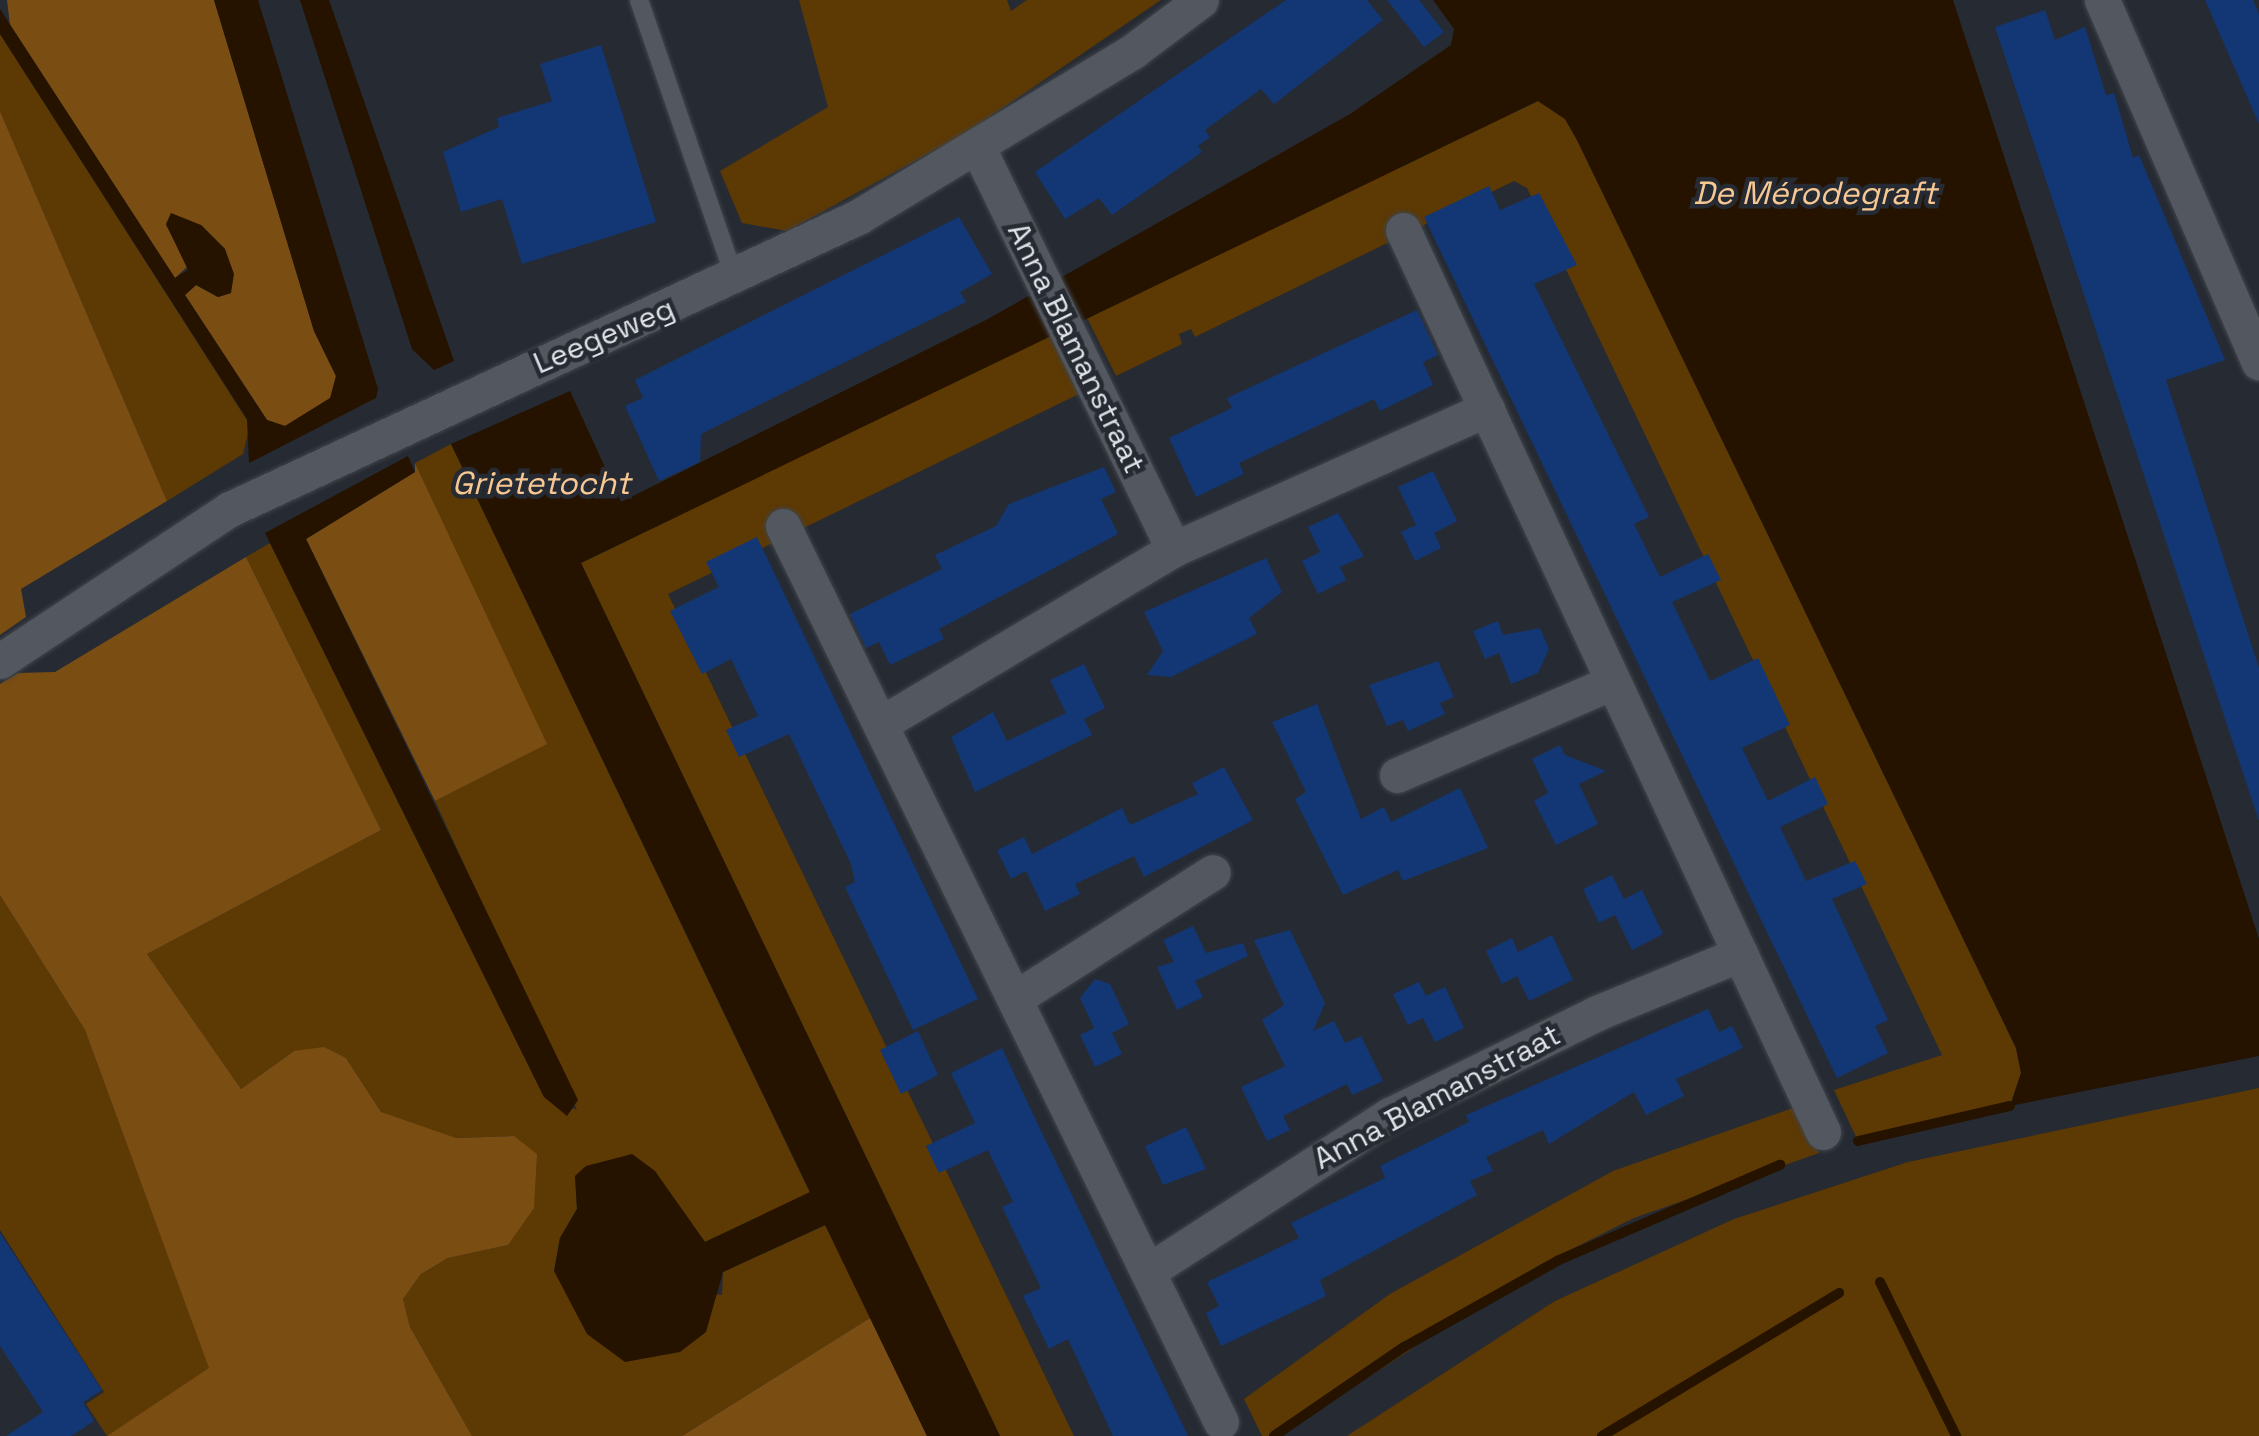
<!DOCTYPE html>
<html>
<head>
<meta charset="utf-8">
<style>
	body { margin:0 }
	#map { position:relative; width:2259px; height:1436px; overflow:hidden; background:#262a32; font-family:"Space Grotesk",sans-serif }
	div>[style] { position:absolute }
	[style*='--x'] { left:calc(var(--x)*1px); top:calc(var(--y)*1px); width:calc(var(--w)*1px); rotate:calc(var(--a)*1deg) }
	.green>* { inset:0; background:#5d3903 }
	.forest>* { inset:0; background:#7a4e13 }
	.water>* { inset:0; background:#251300 }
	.stream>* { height:10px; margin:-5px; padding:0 5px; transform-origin:5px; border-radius:5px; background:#251300 }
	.building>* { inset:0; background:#133775 }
	.roads { filter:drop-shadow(0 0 2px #41454b) drop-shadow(0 0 2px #41454b) }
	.service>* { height:18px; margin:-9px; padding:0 9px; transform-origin:9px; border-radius:9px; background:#535860 }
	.minor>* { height:35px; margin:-17.5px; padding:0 17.5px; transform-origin:17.5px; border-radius:17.5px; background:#535860 }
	span { translate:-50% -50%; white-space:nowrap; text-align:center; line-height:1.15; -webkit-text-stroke:9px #262a32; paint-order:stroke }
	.street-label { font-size:30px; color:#dfe2e6 }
	.water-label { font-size:32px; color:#f8c894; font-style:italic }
</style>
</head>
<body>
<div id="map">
	<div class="green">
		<i style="clip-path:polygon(799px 0,1007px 0,1011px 11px,1027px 0,1161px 0,966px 133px,787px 231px,742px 223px,720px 171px,828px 107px)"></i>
		<i style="clip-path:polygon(0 34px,250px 425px,243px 454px,167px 501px,0 111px)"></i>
		<i style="clip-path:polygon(1538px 101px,1565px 119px,1577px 140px,2016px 1048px,2021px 1073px,2010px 1106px,1858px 1141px,1834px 1090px,1942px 1055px,1527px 188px,1514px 181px,1195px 337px,1191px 329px,1179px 334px,1182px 344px,1116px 376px,1087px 318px)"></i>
		<i style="clip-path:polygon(1052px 334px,1081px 393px,668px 594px,1074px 1436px,1000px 1436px,581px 563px)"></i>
		<i style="clip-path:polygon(451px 444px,810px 1193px,705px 1242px,654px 1171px,632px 1154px,575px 1176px,577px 1209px,560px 1238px,554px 1271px,722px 1295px,723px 1272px,826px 1225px,870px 1318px,682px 1436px,472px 1436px,410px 1327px,403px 1299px,421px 1274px,448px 1258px,508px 1245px,514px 1136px,456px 1138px,410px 1126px,381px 1112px,346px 1058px,294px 1051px,241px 1089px,147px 954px,381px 830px,246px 557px,270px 543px,544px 1097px,577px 1110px,435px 801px,546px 744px,415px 463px)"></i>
		<i style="clip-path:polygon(0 895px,85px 1030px,210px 1369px,107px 1436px,86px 1404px,104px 1392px,0 1230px)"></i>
		<i style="clip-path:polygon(2259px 1088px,2259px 1436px,1347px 1436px,1555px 1301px,1734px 1219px,1908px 1162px)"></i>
		<i style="clip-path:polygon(1796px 1107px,1819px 1153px,1634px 1218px,1536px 1267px,1279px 1436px,1262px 1436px,1244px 1399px,1390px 1294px,1613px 1171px)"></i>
	</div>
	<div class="forest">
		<i style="clip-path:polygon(7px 0,214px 0,314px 331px,336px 376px,331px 398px,285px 426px,267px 420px,185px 295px,196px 285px,218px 297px,231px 293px,225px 249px,201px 225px,166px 225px,188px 266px,175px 278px,10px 25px)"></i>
		<i style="clip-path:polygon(0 111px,167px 501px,21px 589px,26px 617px,0 635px)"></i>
		<i style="clip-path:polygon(415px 463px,547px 744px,435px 801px,306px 539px,415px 472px)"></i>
		<i style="clip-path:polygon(246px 557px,381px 830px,147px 954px,241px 1089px,294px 1051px,324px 1047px,346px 1058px,381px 1112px,456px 1138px,514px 1136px,537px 1154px,534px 1208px,508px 1245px,448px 1258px,421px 1274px,403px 1299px,410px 1327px,472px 1436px,107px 1436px,209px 1368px,85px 1030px,0 895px,0 684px,18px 673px,55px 672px)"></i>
		<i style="clip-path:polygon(870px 1318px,927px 1436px,682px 1436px)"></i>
	</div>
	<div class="water">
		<i style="clip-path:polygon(214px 0,258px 0,378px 389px,376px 398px,249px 463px,247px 419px,0 34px,0 9px,175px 278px,188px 270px,166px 224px,171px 213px,201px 225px,225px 249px,234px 274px,231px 293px,218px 297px,196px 285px,185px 295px,267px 420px,285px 426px,330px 398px,336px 376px,314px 331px)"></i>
		<i style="clip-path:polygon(300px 0,329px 0,454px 361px,434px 370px,412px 349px)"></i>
		<i style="clip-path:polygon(1433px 0,1953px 0,2259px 939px,2259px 1056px,2010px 1106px,2021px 1073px,2016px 1048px,1577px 140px,1565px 119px,1538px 101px,581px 563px,1000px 1436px,927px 1436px,825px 1225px,723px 1272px,706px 1332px,680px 1352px,625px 1362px,587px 1334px,554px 1271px,560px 1238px,577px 1209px,575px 1176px,586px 1166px,632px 1154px,655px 1171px,705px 1242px,810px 1192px,451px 444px,570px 391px,621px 502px,986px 320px,1350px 114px,1451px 45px,1454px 29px)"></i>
		<i style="clip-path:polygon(408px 456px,415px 472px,306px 539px,578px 1100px,567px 1116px,544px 1097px,265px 533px)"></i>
	</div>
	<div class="stream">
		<i style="--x:1858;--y:1141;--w:156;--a:-13"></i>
		<i style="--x:1880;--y:1282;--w:172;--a:63.7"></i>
		<i style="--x:1274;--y:1436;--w:158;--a:-34.4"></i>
		<i style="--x:1404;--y:1347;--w:178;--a:-29.3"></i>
		<i style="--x:1559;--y:1260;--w:241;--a:-23.3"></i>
		<i style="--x:1602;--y:1436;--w:277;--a:-31.1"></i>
	</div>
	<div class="building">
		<i style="clip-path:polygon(1286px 0,1367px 0,1383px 20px,1274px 104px,1261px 89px,1205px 130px,1210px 137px,1198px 146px,1202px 152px,1112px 215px,1099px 198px,1065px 219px,1035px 172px)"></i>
		<i style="clip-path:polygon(1387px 0,1419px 0,1444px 32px,1424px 47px)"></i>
		<i style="clip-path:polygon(2205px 0,2253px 0,2259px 14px,2259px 124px)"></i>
		<i style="clip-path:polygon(2045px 10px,2055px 40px,2085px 27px,2106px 95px,2114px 93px,2133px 158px,2139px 155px,2225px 360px,2166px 380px,2259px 668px,2259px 821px,1995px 27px)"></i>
		<i style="clip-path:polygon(601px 45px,656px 222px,522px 264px,502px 199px,461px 212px,443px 152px,499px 127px,497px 118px,552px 101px,540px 64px)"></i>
		<i style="clip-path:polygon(1489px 186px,1500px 210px,1539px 193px,1577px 265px,1534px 284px,1649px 517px,1634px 524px,1660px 577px,1708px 554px,1721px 580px,1672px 602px,1710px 681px,1758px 658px,1781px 706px,1790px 725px,1742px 748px,1768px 801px,1815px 777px,1828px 804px,1780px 827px,1806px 881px,1855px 861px,1867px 884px,1832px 899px,1888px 1020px,1875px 1026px,1888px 1053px,1837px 1078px,1424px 217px)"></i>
		<i style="clip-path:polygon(959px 217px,992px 274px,960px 292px,966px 302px,701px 434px,700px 462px,659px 481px,625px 406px,643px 398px,635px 380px)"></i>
		<i style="clip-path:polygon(1417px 310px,1438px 355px,1423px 362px,1433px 385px,1380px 411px,1374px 399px,1239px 463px,1244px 474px,1196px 497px,1169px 438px,1232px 408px,1227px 398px)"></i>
		<i style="clip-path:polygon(1104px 467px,1116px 492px,1101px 499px,1118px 534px,939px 629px,944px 639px,890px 665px,879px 642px,866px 648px,850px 614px,942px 569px,935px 555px,996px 526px,1009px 504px)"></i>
		<i style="clip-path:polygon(1433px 471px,1457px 521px,1434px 533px,1441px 548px,1415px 561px,1401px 532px,1416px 525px,1398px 487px)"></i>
		<i style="clip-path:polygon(1338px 513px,1364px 556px,1340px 567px,1346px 580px,1318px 594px,1302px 561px,1320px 552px,1308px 527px)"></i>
		<i style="clip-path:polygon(757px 537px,978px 999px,913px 1030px,845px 887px,855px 882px,851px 864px,789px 734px,739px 757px,726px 730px,758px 716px,731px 659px,702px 674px,670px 611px,719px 587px,706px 562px)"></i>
		<i style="clip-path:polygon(1266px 558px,1282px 592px,1249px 618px,1257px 634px,1171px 677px,1147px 675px,1163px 651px,1144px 612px)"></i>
		<i style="clip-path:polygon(1498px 621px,1503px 635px,1540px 628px,1549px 649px,1538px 673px,1511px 684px,1499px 653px,1485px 659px,1473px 631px)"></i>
		<i style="clip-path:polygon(1438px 661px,1454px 697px,1440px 703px,1445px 714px,1408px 731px,1403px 720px,1387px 726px,1369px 685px)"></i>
		<i style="clip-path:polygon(1084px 664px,1105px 708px,1084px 719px,1092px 735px,975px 792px,951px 737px,993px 712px,1007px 741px,1066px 713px,1050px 680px)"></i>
		<i style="clip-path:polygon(1317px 704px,1361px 819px,1384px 807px,1391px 822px,1460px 788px,1488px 848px,1403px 881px,1398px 870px,1343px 895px,1295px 799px,1306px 792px,1272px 722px)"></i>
		<i style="clip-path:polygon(1560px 745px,1565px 755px,1606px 771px,1579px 784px,1598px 824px,1556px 845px,1534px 801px,1548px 793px,1532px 759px)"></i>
		<i style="clip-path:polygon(1224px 767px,1253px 820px,1144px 877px,1134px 856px,1075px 884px,1080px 894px,1045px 911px,1026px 871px,1011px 879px,997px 850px,1024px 837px,1032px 854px,1122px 808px,1130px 825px,1198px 794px,1192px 783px)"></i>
		<i style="clip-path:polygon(1612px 875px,1624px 899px,1642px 890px,1663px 934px,1632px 950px,1615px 915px,1599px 923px,1583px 889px)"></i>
		<i style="clip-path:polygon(1193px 926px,1206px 953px,1243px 943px,1248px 956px,1195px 981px,1203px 997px,1177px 1010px,1157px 967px,1174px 962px,1163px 940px)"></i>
		<i style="clip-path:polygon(1290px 930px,1325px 1003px,1313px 1031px,1334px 1021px,1345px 1043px,1361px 1036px,1383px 1081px,1352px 1095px,1347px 1084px,1283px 1116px,1290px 1130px,1267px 1141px,1241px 1087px,1285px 1066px,1262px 1020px,1284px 1005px,1254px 940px)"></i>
		<i style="clip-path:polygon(1552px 935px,1573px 980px,1529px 1001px,1517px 976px,1502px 984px,1486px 951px,1512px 938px,1518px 952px)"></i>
		<i style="clip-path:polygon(1095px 979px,1110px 984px,1129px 1024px,1112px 1033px,1122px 1054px,1095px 1067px,1080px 1035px,1094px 1028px,1080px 998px)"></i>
		<i style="clip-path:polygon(1419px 982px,1426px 996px,1445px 987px,1464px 1028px,1435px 1042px,1423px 1018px,1408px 1025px,1393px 994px)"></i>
		<i style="clip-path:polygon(1708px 1009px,1719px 1032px,1732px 1026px,1743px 1048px,1676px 1079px,1684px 1096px,1646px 1115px,1634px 1092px,1549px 1144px,1543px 1130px,1486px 1157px,1493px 1171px,1470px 1181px,1477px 1195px,1320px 1280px,1326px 1296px,1221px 1346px,1206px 1313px,1219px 1306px,1207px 1282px,1299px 1238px,1291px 1223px,1385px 1178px,1380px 1166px,1469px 1122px,1466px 1115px)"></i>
		<i style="clip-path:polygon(918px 1031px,938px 1075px,901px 1094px,880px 1050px)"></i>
		<i style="clip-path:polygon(1002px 1048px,1032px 1112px,1188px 1436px,1113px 1436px,1068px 1339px,1049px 1349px,1023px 1296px,1041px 1288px,1002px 1207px,1013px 1202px,988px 1150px,939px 1173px,926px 1146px,975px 1123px,951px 1073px)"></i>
		<i style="clip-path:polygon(1186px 1127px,1206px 1169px,1163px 1185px,1145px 1146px)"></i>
		<i style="clip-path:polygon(0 1233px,102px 1390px,83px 1402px,94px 1421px,71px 1436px,6px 1436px,43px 1412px,0 1346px)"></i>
	</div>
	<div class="roads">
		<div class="service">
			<i style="--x:639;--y:0;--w:295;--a:71"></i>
		</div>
		<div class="minor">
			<i style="--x:2102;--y:0;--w:395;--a:66.6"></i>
			<i style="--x:978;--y:148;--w:446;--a:64"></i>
			<i style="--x:1403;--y:230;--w:995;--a:65.03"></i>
			<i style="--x:783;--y:526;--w:997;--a:63.95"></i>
			<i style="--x:0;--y:661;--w:276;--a:-33.5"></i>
			<i style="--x:230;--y:509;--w:693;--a:-24.94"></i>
			<i style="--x:858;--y:217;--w:321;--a:-31.1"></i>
			<i style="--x:1133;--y:51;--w:85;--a:-36.9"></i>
			<i style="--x:882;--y:723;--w:340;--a:-30.8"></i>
			<i style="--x:1174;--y:549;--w:343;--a:-24.1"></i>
			<i style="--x:1397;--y:775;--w:230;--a:-23.3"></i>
			<i style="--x:1017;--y:997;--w:232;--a:-32.5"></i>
			<i style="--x:1150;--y:1270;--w:286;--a:-32.9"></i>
			<i style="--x:1390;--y:1115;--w:231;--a:-26.2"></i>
			<i style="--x:1597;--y:1013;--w:155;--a:-22.4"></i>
		</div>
	</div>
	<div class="street-label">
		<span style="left:604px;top:336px;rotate:-23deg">Leegeweg</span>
		<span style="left:1076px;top:348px;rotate:64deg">Anna Blamanstraat</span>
		<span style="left:1437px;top:1097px;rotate:-28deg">Anna Blamanstraat</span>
	</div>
	<div class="water-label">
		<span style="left:1815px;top:193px">De Mérodegraft</span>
		<span style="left:541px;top:483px">Grietetocht</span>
	</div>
</div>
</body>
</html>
